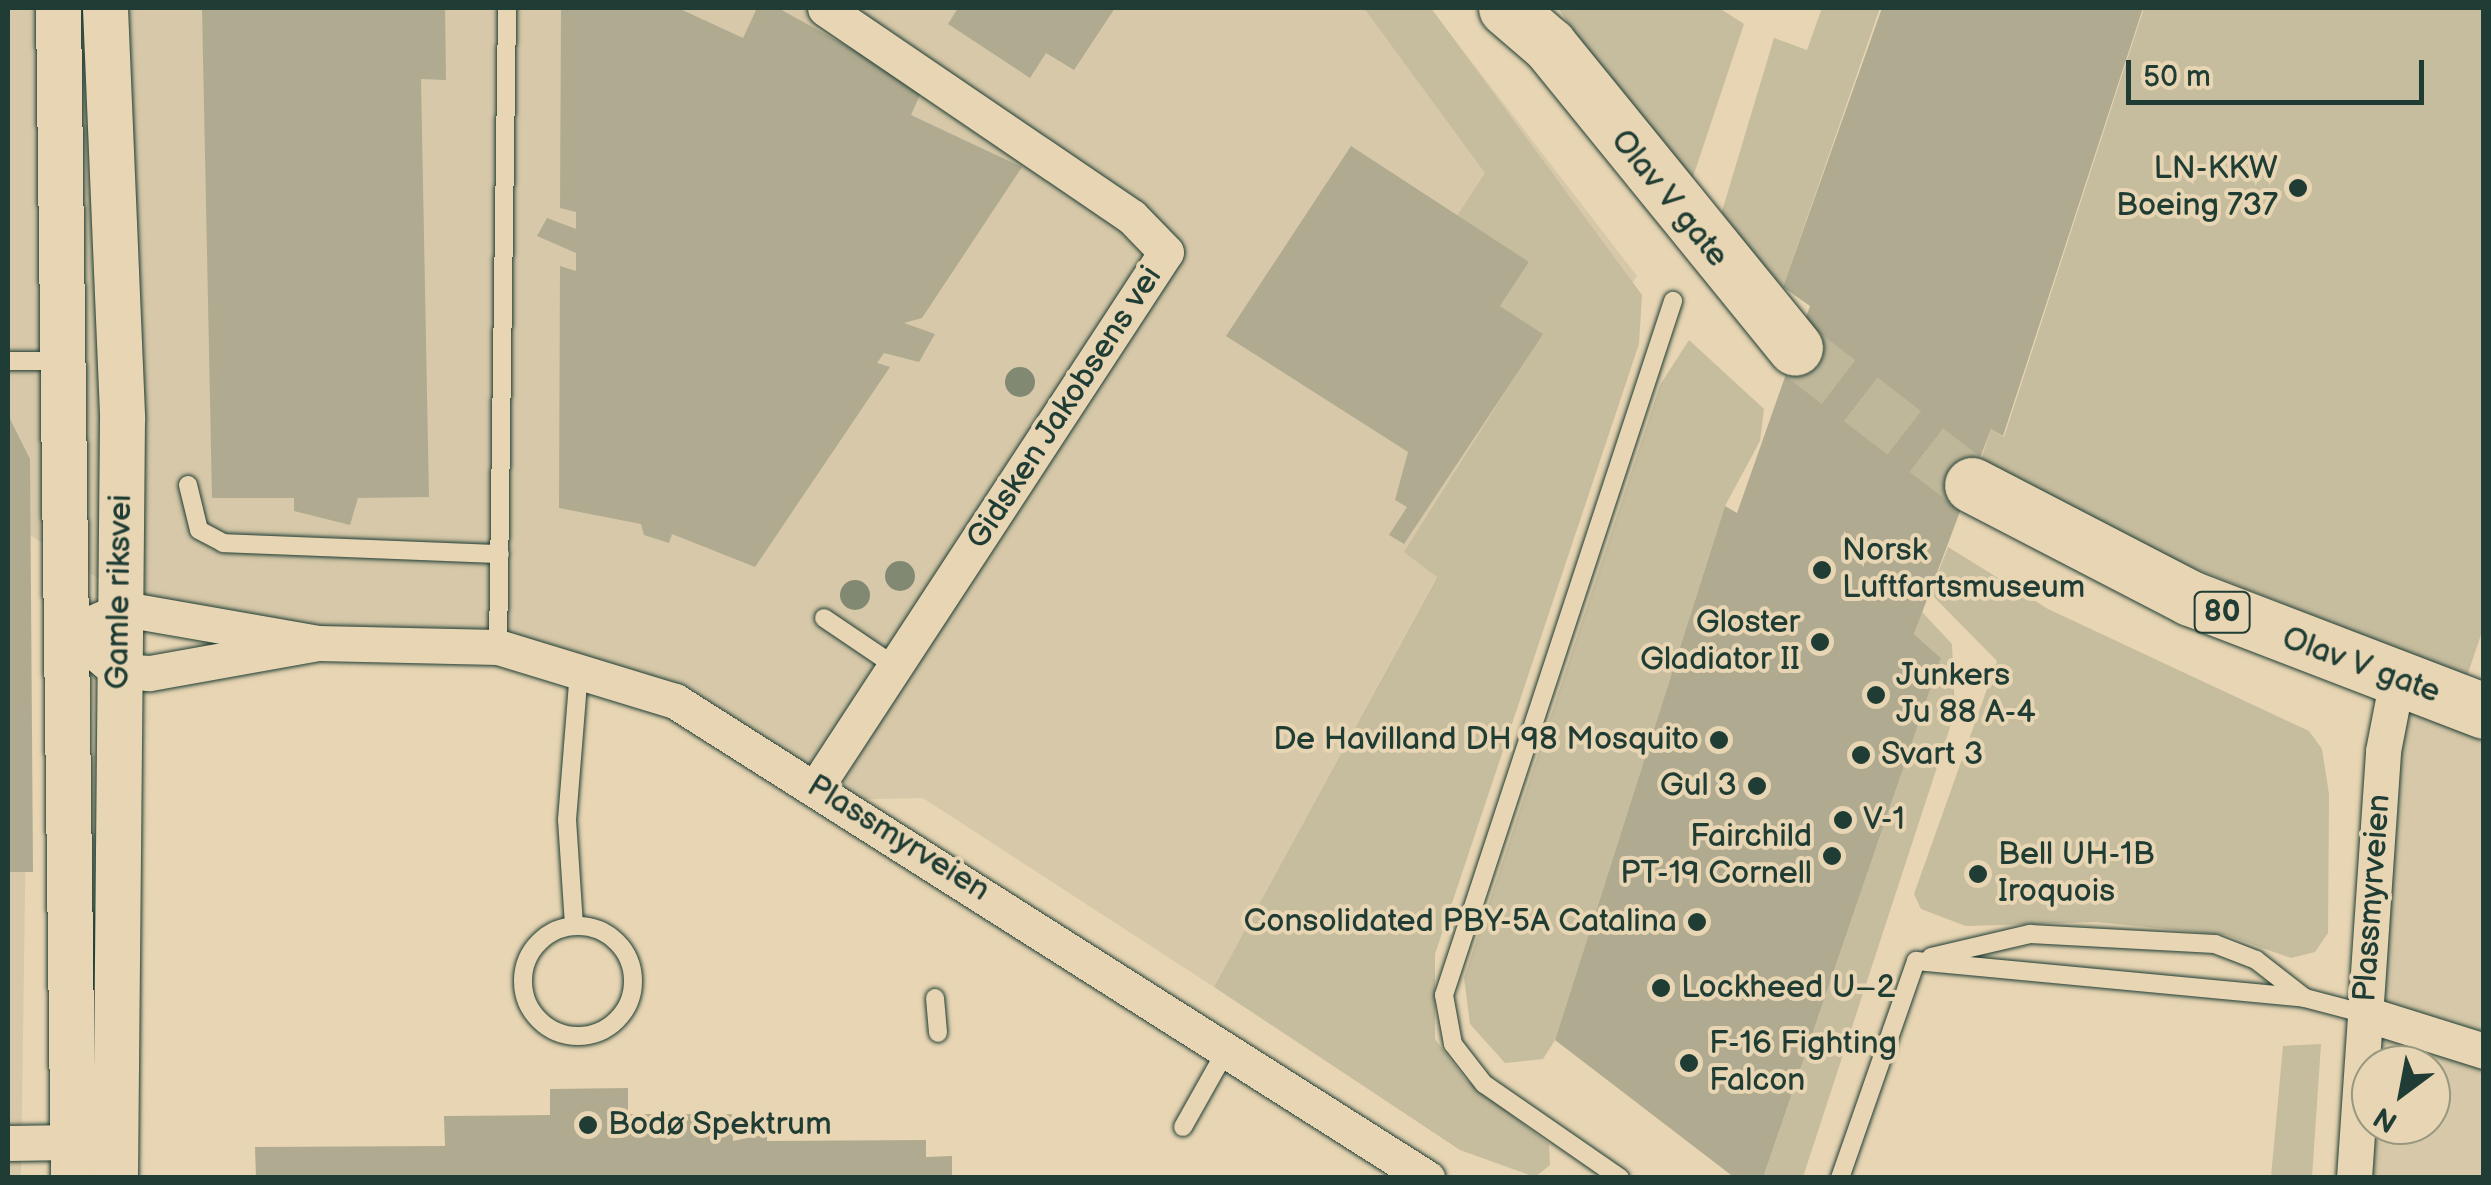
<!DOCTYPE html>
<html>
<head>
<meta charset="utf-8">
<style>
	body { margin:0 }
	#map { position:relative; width:2491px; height:1185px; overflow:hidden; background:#e7d5b3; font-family:"Balsamiq Sans",sans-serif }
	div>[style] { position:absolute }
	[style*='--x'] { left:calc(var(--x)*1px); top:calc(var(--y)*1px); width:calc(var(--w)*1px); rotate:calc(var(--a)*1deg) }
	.built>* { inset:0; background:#d6c8a8 }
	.green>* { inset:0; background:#c6bc9e }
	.building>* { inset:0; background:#b0ab90 }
	.trunk-tunnel>* { height:55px; margin-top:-27.5px; transform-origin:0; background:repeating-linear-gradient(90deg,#bfb79a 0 55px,transparent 0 83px) }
	.roads { filter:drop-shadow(0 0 2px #1f3d34) drop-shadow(0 0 2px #1f3d34) }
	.service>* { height:18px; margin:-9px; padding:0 9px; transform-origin:9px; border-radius:9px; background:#e7d5b3 }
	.service>.ring { margin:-9px; padding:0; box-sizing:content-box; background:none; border:18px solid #e7d5b3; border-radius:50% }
	.minor>* { height:35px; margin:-17.5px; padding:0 17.5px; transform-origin:17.5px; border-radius:17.5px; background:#e7d5b3 }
	.tertiary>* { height:45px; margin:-22.5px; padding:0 22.5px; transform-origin:22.5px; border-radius:22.5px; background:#e7d5b3 }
	.trunk>* { height:55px; margin:-27.5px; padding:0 27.5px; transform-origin:27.5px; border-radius:27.5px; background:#e7d5b3 }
	.trees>* { width:30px; height:30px; margin:-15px; border-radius:50%; background:#828973 }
	.dots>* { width:28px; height:28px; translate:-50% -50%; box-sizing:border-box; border:5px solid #e7d5b3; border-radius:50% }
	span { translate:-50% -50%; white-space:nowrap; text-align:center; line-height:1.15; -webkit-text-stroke:8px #e7d5b3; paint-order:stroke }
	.shield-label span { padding:2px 8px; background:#e7d5b3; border:2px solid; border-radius:8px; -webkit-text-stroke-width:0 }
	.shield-label { font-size:30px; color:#1f3d34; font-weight:700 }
	.poi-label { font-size:32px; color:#1f3d34 }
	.right { translate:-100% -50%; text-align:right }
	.left { translate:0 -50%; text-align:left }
	.street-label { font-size:32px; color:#1f3d34 }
	.frame { position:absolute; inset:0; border:10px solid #1f3d34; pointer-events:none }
	.north { position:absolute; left:2351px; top:1045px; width:100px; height:100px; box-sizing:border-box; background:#e7d5b3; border:2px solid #979880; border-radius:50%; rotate:212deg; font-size:28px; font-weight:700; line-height:40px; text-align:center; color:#1f3d34 }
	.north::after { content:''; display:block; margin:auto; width:35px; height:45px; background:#1f3d34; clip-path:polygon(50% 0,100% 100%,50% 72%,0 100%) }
	.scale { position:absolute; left:2126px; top:60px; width:298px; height:45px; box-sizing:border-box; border:5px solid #1f3d34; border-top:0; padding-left:12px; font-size:30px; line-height:35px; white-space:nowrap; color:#1f3d34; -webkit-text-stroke:8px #e7d5b3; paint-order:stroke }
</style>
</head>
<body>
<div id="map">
	<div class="built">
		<i style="clip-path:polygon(8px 8px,1430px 8px,1637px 276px,1437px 576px,1214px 987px,923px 798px,816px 800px,656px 712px,558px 678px,438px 653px,182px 632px,30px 535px,21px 1177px,8px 1177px)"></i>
		<i style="clip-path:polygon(evenodd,2397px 679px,2483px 711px,2483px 1177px,2354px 1178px,2397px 679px,2371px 1065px,2431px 1065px,2431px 1125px,2371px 1125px,2371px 1065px)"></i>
	</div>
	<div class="green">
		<i style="clip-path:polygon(1364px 8px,1431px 8px,1642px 295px,1639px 344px,1435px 954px,1435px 1039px,1465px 1079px,1549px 1144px,1550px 1165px,1535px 1177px,1460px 1150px,1214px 987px,1437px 577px,1404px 552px,1542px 334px,1500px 306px,1529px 262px,1455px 219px,1485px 173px)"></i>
		<i style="clip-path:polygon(1558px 8px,1719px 8px,1744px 24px,1687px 195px)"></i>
		<i style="clip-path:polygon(1822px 8px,1880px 8px,1783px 287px,1720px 218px,1774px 38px,1807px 50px)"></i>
		<i style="clip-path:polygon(2144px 8px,2483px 8px,2484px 626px,2467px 676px,2163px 556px,1980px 462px,1991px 429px,2004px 437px)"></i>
		<i style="clip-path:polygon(1689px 340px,1764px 409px,1760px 441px,1725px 506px,1555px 1040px,1543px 1059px,1505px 1063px,1470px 1024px,1464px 978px,1660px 385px)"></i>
		<i style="clip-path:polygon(1948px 547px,2048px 609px,2309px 731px,2322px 749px,2329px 794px,2328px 933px,2315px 952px,2291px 958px,2226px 935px,2096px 922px,1966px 926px,1921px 909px,1914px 894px,1997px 661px,1930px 593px)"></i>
		<i style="clip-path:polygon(1922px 612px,1952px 644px,1955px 712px,1803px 1177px,1763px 1178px,1941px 658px,1914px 634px)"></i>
		<i style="clip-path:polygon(2321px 1044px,2312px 1177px,2271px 1177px,2283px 1046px)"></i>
	</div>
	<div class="building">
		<i style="clip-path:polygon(202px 8px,445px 8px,446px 80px,421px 79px,429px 497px,358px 498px,350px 525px,294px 511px,294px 498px,212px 498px)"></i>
		<i style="clip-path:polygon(561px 8px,678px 8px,743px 38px,757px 8px,778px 8px,923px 88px,911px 115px,1022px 167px,922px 318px,904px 323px,935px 334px,919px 362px,884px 353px,877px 363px,890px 367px,755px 567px,672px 534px,669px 543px,644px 535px,641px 524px,559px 508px,560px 266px,576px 271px,576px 253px,537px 236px,547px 218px,576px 229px,576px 212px,560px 208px)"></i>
		<i style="clip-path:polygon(958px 8px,1115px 8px,1074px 70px,1046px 53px,1030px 78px,948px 24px)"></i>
		<i style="clip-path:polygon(1882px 8px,2143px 8px,2003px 436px,1991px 429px,1914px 634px,1941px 658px,1763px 1178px,1735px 1178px,1555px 1040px,1725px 506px,1737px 513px,1810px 306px,1783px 287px)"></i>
		<i style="clip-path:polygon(1351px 146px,1529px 262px,1500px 306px,1543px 334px,1404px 544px,1389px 535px,1407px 507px,1395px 500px,1408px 452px,1226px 336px)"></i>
		<i style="clip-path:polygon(8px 415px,30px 459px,33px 872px,8px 872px)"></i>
		<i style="clip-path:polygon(628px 1088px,628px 1114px,732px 1114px,733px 1141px,767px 1134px,767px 1141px,926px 1140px,926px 1157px,952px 1156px,952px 1178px,256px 1178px,255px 1147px,445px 1146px,444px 1116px,550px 1115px,550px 1089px)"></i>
	</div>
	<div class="trunk-tunnel">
		<i style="--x:1795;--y:348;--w:224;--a:37.7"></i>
	</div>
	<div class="roads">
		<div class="service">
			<i style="--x:8;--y:361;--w:56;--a:0"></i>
			<i style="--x:188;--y:485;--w:46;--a:76.3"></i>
			<i style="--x:199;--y:530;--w:27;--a:28"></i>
			<i style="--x:223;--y:543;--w:277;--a:2.3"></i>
			<i style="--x:824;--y:618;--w:86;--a:34.1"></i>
			<i style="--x:498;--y:647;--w:639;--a:-89.19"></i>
			<i style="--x:574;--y:925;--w:105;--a:-93.8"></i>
			<i style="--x:567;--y:820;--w:148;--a:-85.4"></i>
			<i class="ring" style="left:523px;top:926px;width:92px;height:92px"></i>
			<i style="--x:1931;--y:957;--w:102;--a:-13.1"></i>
			<i style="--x:2030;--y:934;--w:185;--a:3.1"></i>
			<i style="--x:2215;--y:944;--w:44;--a:21.3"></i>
			<i style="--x:2256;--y:960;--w:62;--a:37.8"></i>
			<i style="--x:935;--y:998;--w:35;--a:85"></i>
			<i style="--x:1183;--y:1127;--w:92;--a:-60.6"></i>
			<i style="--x:1620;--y:1178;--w:165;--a:-145.3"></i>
			<i style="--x:1484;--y:1084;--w:51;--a:-127.8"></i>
			<i style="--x:1453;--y:1044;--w:50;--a:-100.4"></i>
			<i style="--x:1444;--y:995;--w:731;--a:-71.74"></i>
			<i style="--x:1840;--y:1178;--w:230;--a:-70.7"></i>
			<i style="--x:1916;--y:961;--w:391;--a:5.4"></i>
			<i style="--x:2305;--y:998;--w:63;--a:14.7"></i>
		</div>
		<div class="minor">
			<i style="--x:318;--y:643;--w:172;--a:169.9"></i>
			<i style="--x:149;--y:673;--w:32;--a:-176"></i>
			<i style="--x:117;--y:671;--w:60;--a:-139.7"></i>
			<i style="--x:71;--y:632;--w:58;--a:-23.5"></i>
			<i style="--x:124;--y:609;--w:197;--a:9.9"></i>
			<i style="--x:318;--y:643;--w:180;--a:1.3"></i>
			<i style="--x:498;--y:647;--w:185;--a:17"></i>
			<i style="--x:675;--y:701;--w:891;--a:32.39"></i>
			<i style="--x:816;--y:787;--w:639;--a:-56.81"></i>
			<i style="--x:1166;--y:252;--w:49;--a:-134.2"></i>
			<i style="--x:1132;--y:217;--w:371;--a:-145.8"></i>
			<i style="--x:2366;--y:1014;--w:124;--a:17.4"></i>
			<i style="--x:8;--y:1143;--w:64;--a:-0.9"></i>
			<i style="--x:2354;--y:1178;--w:428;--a:-86.1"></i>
			<i style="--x:2383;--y:751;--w:73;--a:-79"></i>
		</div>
		<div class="tertiary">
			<i style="--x:58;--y:8;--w:1170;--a:89.27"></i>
			<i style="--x:105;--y:8;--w:412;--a:87.6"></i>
			<i style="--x:122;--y:420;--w:758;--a:90.53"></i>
		</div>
		<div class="trunk">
			<i style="--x:1506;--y:8;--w:57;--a:40.7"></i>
			<i style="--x:1549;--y:45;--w:390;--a:50.9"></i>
			<i style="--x:1972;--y:485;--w:246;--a:27.4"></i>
			<i style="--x:2190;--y:598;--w:315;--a:21"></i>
		</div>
	</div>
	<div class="trees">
		<i style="left:1020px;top:382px"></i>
		<i style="left:900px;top:576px"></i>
		<i style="left:855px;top:595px"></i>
	</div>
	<div class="dots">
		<i style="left:2298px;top:188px;background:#1f3d34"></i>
		<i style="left:1822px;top:570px;background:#1f3d34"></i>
		<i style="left:1820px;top:642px;background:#1f3d34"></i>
		<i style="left:1876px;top:695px;background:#1f3d34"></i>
		<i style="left:1719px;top:740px;background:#1f3d34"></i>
		<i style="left:1861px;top:755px;background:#1f3d34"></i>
		<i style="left:1757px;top:786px;background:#1f3d34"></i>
		<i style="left:1843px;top:820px;background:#1f3d34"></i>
		<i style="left:1832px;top:856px;background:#1f3d34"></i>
		<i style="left:1978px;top:874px;background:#1f3d34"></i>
		<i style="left:1697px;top:922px;background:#1f3d34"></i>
		<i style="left:1661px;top:988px;background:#1f3d34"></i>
		<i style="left:1689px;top:1063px;background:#1f3d34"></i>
		<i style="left:588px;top:1125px;background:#1f3d34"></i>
	</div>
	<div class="shield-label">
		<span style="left:2222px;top:612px">80</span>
	</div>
	<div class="poi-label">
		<span class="right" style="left:2278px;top:188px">LN-KKW<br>Boeing 737</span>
		<span class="left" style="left:1842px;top:570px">Norsk<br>Luftfartsmuseum</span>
		<span class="right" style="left:1800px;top:642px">Gloster<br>Gladiator II</span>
		<span class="left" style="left:1896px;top:695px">Junkers<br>Ju 88 A-4</span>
		<span class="right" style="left:1699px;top:740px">De Havilland DH 98 Mosquito</span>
		<span class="left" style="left:1881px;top:755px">Svart 3</span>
		<span class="right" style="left:1737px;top:786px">Gul 3</span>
		<span class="left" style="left:1863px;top:820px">V-1</span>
		<span class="right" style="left:1812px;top:856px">Fairchild<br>PT-19 Cornell</span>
		<span class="left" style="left:1998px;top:874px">Bell UH-1B<br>Iroquois</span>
		<span class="right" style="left:1677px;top:922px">Consolidated PBY-5A Catalina</span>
		<span class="left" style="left:1681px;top:988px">Lockheed U–2</span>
		<span class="left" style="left:1709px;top:1063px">F-16 Fighting<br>Falcon</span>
		<span class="left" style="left:608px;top:1125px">Bodø Spektrum</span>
	</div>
	<div class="street-label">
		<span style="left:1669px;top:199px;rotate:51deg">Olav V gate</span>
		<span style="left:1065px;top:408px;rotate:-57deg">Gidsken Jakobsens vei</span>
		<span style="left:120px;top:592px;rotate:-89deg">Gamle riksvei</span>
		<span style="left:2361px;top:666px;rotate:20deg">Olav V gate</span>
		<span style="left:898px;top:839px;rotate:32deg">Plassmyrveien</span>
		<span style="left:2373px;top:898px;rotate:-86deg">Plassmyrveien</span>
	</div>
	<div class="frame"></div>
	<div class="north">N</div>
	<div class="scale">50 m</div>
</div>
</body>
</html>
